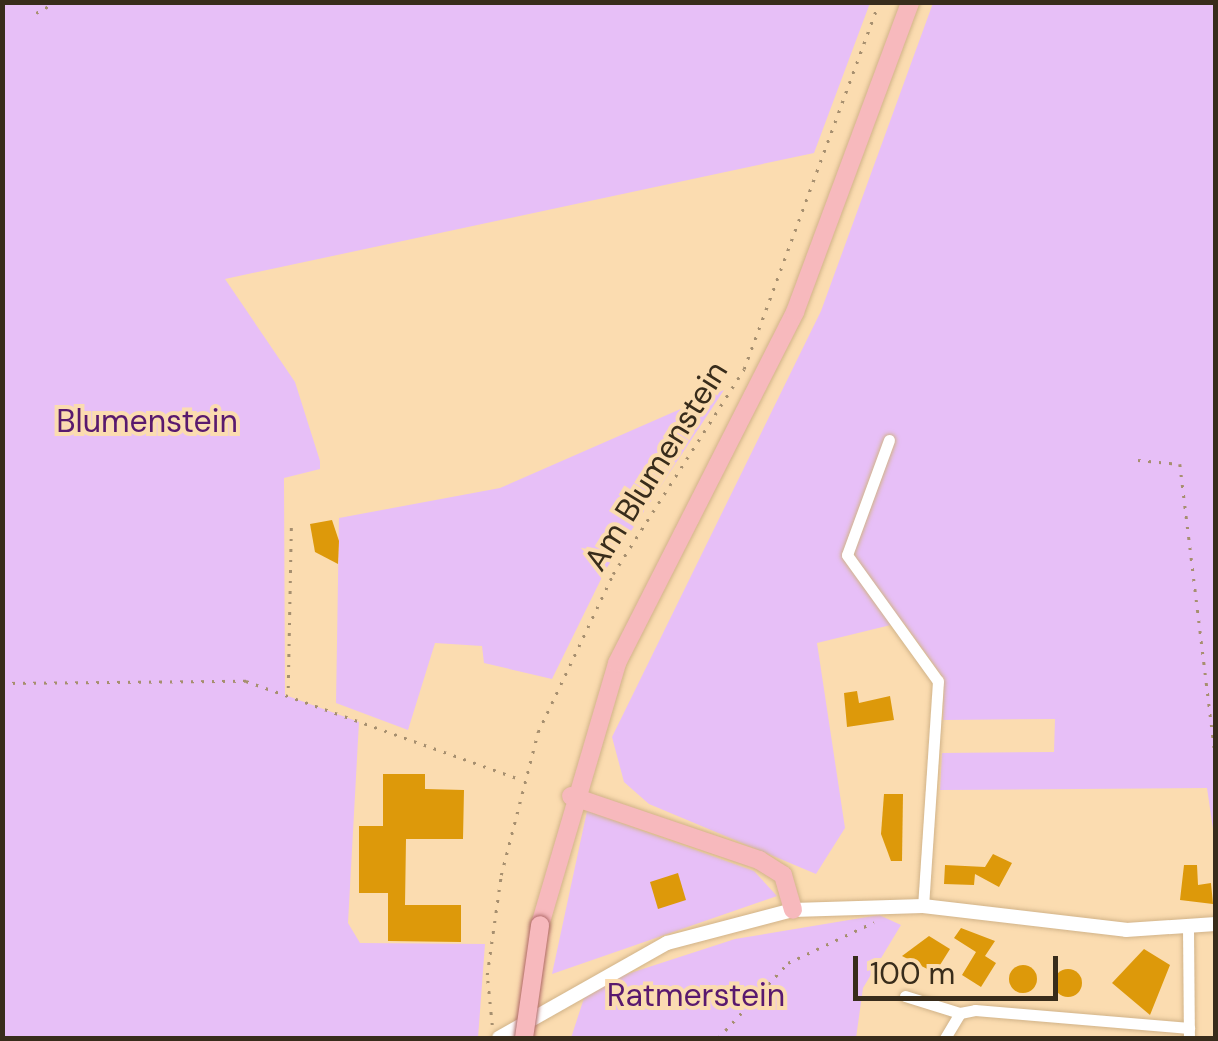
<!DOCTYPE html>
<html>
<head>
<meta charset="utf-8">
<style>
	body { margin:0 }
	#map { position:relative; width:1218px; height:1041px; overflow:hidden; background:#fbdcb0; font-family:"DM Sans",sans-serif }
	div>[style] { position:absolute }
	[style*='--x'] { left:calc(var(--x)*1px); top:calc(var(--y)*1px); width:calc(var(--w)*1px); rotate:calc(var(--a)*1deg) }
	.green>* { inset:0; background:#e7bff7 }
	.building>* { inset:0; background:#dd990a }
	.round { border-radius:50% }
	.path>* { height:2.5px; margin-top:-1.25px; transform-origin:0; background:repeating-linear-gradient(90deg,#a68f6f 0 2.5px,transparent 0 10.5px) }
	.roads { filter:drop-shadow(0 0 2px #d1b389) drop-shadow(0 0 2px #d1b389) }
	.minor>* { height:11px; margin:-5.5px; padding:0 5.5px; transform-origin:5.5px; border-radius:5.5px; background:#fff }
	.tertiary>* { height:14px; margin:-7px; padding:0 7px; transform-origin:7px; border-radius:7px; background:#fff }
	.primary>* { height:18px; margin:-9px; padding:0 9px; transform-origin:9px; border-radius:9px; background:#f7b9bd }
	.bridges { filter:drop-shadow(0 0 2px #b06968) drop-shadow(0 0 2px #b06968) }
	.primary-bridge>* { height:18px; margin:-9px; padding:0 9px; transform-origin:9px; border-radius:9px; background:#f7b9bd }
	span { translate:-50% -50%; white-space:nowrap; text-align:center; line-height:1.15; -webkit-text-stroke:8px #fbdcb0; paint-order:stroke }
	.park-label { font-size:32px; color:#59196e }
	.street-label { font-size:32px; color:#382c1b }
	.frame { position:absolute; inset:0; border:5px solid #382c1b; pointer-events:none }
	.scale { position:absolute; left:853px; top:956px; width:205px; height:45px; box-sizing:border-box; border:5px solid #382c1b; border-top:0; padding-left:12px; font-size:30px; line-height:35px; white-space:nowrap; color:#382c1b; -webkit-text-stroke:8px #fbdcb0; paint-order:stroke }
</style>
</head>
<body>
<div id="map">
	<div class="green">
		<i style="clip-path:polygon(2px 3px,870px 3px,814px 153px,225px 279px,295px 382px,320px 461px,320px 469px,284px 478px,285px 695px,359px 722px,348px 923px,360px 943px,485px 944px,478px 1038px,3px 1038px)"></i>
		<i style="clip-path:polygon(933px 3px,1215px 3px,1215px 843px,1207px 788px,940px 790px,942px 753px,1054px 752px,1055px 719px,943px 720px,944px 679px,903px 622px,817px 643px,845px 828px,816px 874px,649px 804px,624px 782px,612px 737px,821px 311px)"></i>
		<i style="clip-path:polygon(724px 390px,606px 569px,552px 679px,484px 663px,482px 646px,435px 643px,408px 730px,336px 703px,339px 518px,500px 488px)"></i>
		<i style="clip-path:polygon(587px 811px,754px 871px,777px 896px,552px 974px)"></i>
		<i style="clip-path:polygon(879px 915px,901px 925px,863px 988px,856px 1038px,571px 1038px,585px 995px,615px 978px,735px 939px)"></i>
	</div>
	<div class="building">
		<i style="clip-path:polygon(332px 520px,339px 541px,338px 564px,315px 552px,310px 524px)"></i>
		<i style="clip-path:polygon(857px 691px,859px 703px,890px 696px,894px 720px,847px 727px,844px 693px)"></i>
		<i style="clip-path:polygon(383px 774px,425px 774px,425px 789px,464px 790px,463px 839px,406px 839px,405px 905px,461px 905px,461px 942px,388px 941px,388px 893px,359px 893px,359px 826px,383px 826px)"></i>
		<i style="clip-path:polygon(884px 794px,903px 794px,902px 861px,891px 861px,881px 834px)"></i>
		<i style="clip-path:polygon(993px 854px,1012px 863px,999px 887px,975px 874px,974px 885px,944px 884px,945px 865px,985px 867px)"></i>
		<i style="clip-path:polygon(1184px 865px,1197px 865px,1198px 885px,1211px 883px,1213px 904px,1180px 900px)"></i>
		<i style="clip-path:polygon(678px 873px,686px 900px,658px 909px,650px 882px)"></i>
		<i style="clip-path:polygon(961px 928px,995px 941px,985px 956px,996px 963px,981px 987px,962px 975px,976px 952px,954px 938px)"></i>
		<i style="clip-path:polygon(929px 936px,950px 949px,935px 973px,902px 956px)"></i>
		<i style="clip-path:polygon(1144px 949px,1170px 965px,1150px 1015px,1112px 983px)"></i>
		<i class="round" style="left:1009px;top:965px;width:28px;height:28px"></i>
		<i class="round" style="left:1054px;top:969px;width:28px;height:28px"></i>
	</div>
	<div class="path">
		<i style="--x:36;--y:13;--w:23;--a:-29"></i>
		<i style="--x:1138;--y:460;--w:42;--a:5.4"></i>
		<i style="--x:1180;--y:464;--w:299;--a:83.1"></i>
		<i style="--x:2;--y:683;--w:244;--a:-0.5"></i>
		<i style="--x:246;--y:681;--w:291;--a:19.7"></i>
		<i style="--x:288;--y:688;--w:161;--a:-88.9"></i>
		<i style="--x:492;--y:1025;--w:50;--a:-95.7"></i>
		<i style="--x:487;--y:975;--w:101;--a:-82"></i>
		<i style="--x:501;--y:875;--w:148;--a:-75.5"></i>
		<i style="--x:538;--y:732;--w:175;--a:-64.6"></i>
		<i style="--x:613;--y:574;--w:243;--a:-57.4"></i>
		<i style="--x:744;--y:369;--w:391;--a:-69.8"></i>
		<i style="--x:718;--y:1038;--w:103;--a:-47"></i>
		<i style="--x:788;--y:963;--w:95;--a:-25.5"></i>
	</div>
	<div class="roads">
		<div class="minor">
			<i style="--x:889;--y:440;--w:122;--a:110.1"></i>
			<i style="--x:847;--y:555;--w:155;--a:54.2"></i>
			<i style="--x:938;--y:681;--w:225;--a:93.8"></i>
			<i style="--x:1188;--y:929;--w:109;--a:89.5"></i>
			<i style="--x:905;--y:996;--w:58;--a:17.2"></i>
			<i style="--x:945;--y:1038;--w:29;--a:-59"></i>
			<i style="--x:960;--y:1013;--w:15;--a:-11"></i>
			<i style="--x:975;--y:1010;--w:215;--a:4.8"></i>
		</div>
		<div class="tertiary">
			<i style="--x:499;--y:1038;--w:193;--a:-29.5"></i>
			<i style="--x:667;--y:943;--w:130;--a:-14.7"></i>
			<i style="--x:793;--y:910;--w:130;--a:-1.8"></i>
			<i style="--x:923;--y:906;--w:204;--a:6.7"></i>
			<i style="--x:1126;--y:930;--w:90;--a:-3.8"></i>
		</div>
		<div class="primary">
			<i style="--x:571;--y:796;--w:199;--a:18.8"></i>
			<i style="--x:759;--y:860;--w:28;--a:32"></i>
			<i style="--x:783;--y:875;--w:36;--a:74"></i>
			<i style="--x:540;--y:925;--w:273;--a:-73.6"></i>
			<i style="--x:617;--y:663;--w:394;--a:-63.1"></i>
			<i style="--x:795;--y:312;--w:331;--a:-69.6"></i>
		</div>
	</div>
	<div class="bridges">
		<div class="primary-bridge">
			<i style="--x:524;--y:1038;--w:114;--a:-81.9"></i>
		</div>
	</div>
	<div class="park-label">
		<span style="left:147px;top:421px">Blumenstein</span>
		<span style="left:696px;top:995px">Ratmerstein</span>
	</div>
	<div class="street-label">
		<span style="left:656px;top:466px;rotate:-58deg">Am Blumenstein</span>
	</div>
	<div class="frame"></div>
	<div class="scale">100 m</div>
</div>
</body>
</html>
